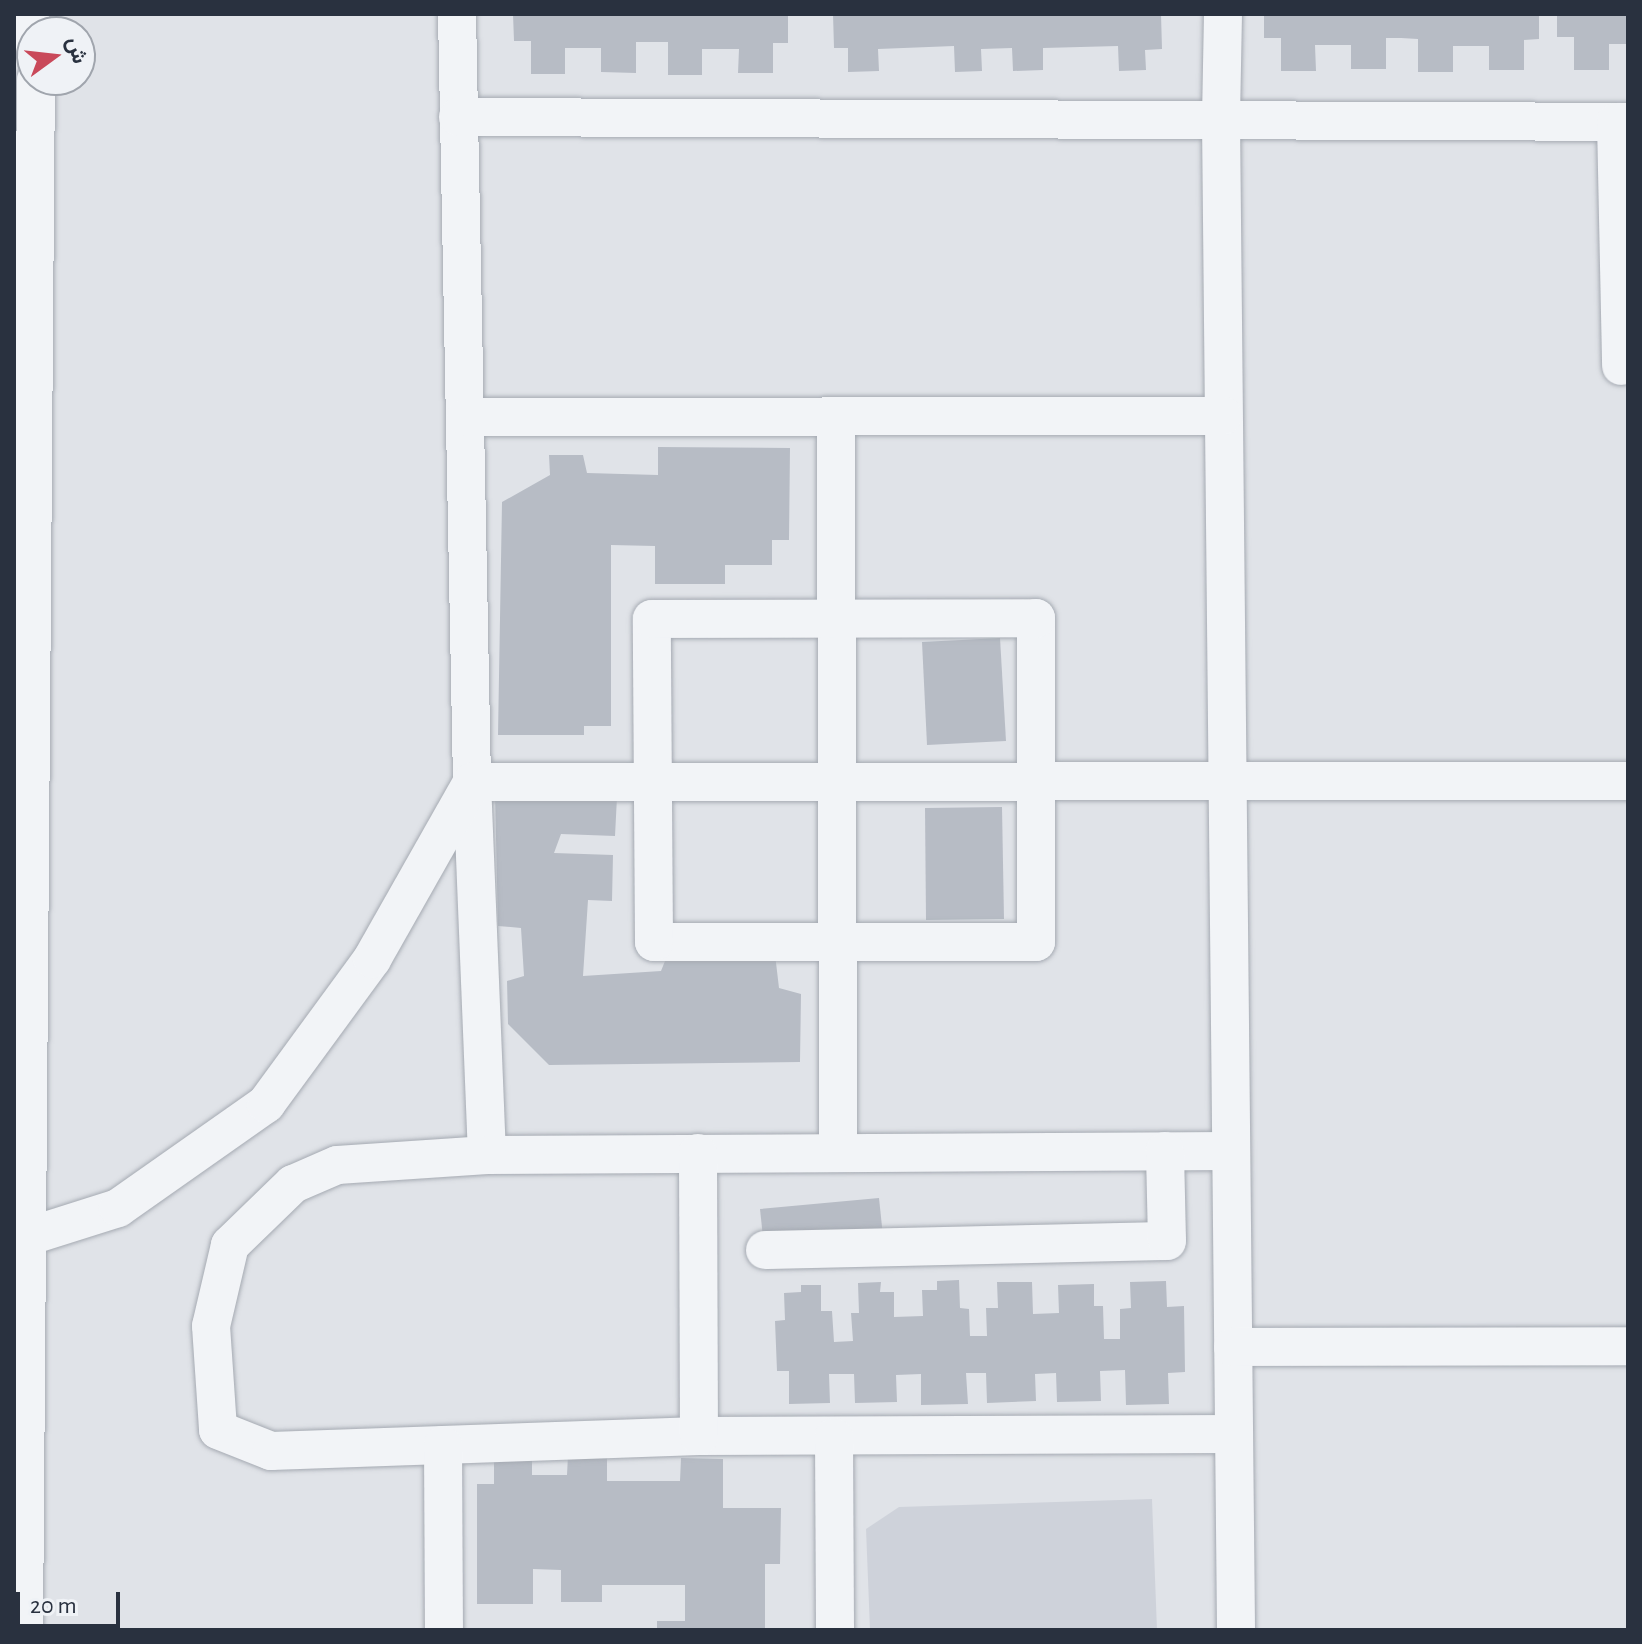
<!DOCTYPE html>
<html>
<head>
<meta charset="utf-8">
<style>
	body { margin:0 }
	#map { position:relative; width:1642px; height:1644px; overflow:hidden; background:#e0e3e8; font-family:"Alegreya Sans",Vazirmatn,sans-serif }
	div>[style] { position:absolute }
	[style*='--x'] { left:calc(var(--x)*1px); top:calc(var(--y)*1px); width:calc(var(--w)*1px); rotate:calc(var(--a)*1deg) }
	.built>* { inset:0; background:#ced2da }
	.building>* { inset:0; background:#b7bcc5 }
	.roads { filter:drop-shadow(0 0 2px #a5aab2) drop-shadow(0 0 2px #a5aab2) }
	.street>* { height:38px; margin:-19px; padding:0 19px; transform-origin:19px; border-radius:19px; background:#f2f4f7 }
	span { translate:-50% -50%; white-space:nowrap; text-align:center; line-height:1.15; -webkit-text-stroke:6px #eff2f6; paint-order:stroke }
	.frame { position:absolute; inset:0; border:16px solid #29313f; pointer-events:none }
	.north { position:absolute; left:16px; top:16px; width:80px; height:80px; box-sizing:border-box; background:#eff2f6; border:2px solid #a0a5ad; border-radius:50%; rotate:75deg; font-size:22px; font-weight:700; line-height:32px; text-align:center; color:#29313f }
	.north::after { content:''; display:block; margin:auto; width:28px; height:36px; background:#c9495a; clip-path:polygon(50% 0,100% 100%,50% 72%,0 100%) }
	.scale { position:absolute; left:16px; top:1592px; width:104px; height:36px; box-sizing:border-box; border:4px solid #29313f; border-top:0; padding-left:10px; font-size:24px; line-height:28px; white-space:nowrap; color:#29313f; -webkit-text-stroke:6px #eff2f6; paint-order:stroke }
</style>
</head>
<body>
<div id="map">
	<div class="built">
		<i style="clip-path:polygon(1152px 1499px,1157px 1630px,870px 1630px,866px 1529px,899px 1507px)"></i>
	</div>
	<div class="building">
		<i style="clip-path:polygon(513px 14px,788px 14px,788px 43px,773px 43px,773px 73px,738px 73px,739px 49px,702px 49px,702px 75px,668px 75px,668px 42px,636px 42px,636px 73px,601px 72px,601px 48px,565px 48px,565px 74px,531px 74px,531px 41px,514px 41px)"></i>
		<i style="clip-path:polygon(833px 14px,1161px 14px,1162px 49px,1145px 50px,1146px 70px,1119px 71px,1118px 46px,1043px 48px,1043px 70px,1013px 71px,1012px 48px,981px 49px,982px 71px,955px 72px,954px 46px,878px 49px,879px 71px,848px 72px,848px 48px,834px 48px)"></i>
		<i style="clip-path:polygon(1264px 14px,1539px 14px,1539px 39px,1524px 40px,1524px 70px,1489px 70px,1489px 46px,1453px 46px,1453px 72px,1418px 72px,1418px 39px,1401px 38px,1386px 38px,1386px 69px,1351px 69px,1351px 45px,1315px 45px,1316px 71px,1281px 71px,1281px 38px,1264px 38px)"></i>
		<i style="clip-path:polygon(1557px 14px,1628px 14px,1628px 44px,1609px 44px,1609px 70px,1574px 70px,1574px 37px,1557px 37px)"></i>
		<i style="clip-path:polygon(658px 447px,790px 448px,789px 540px,772px 540px,772px 565px,725px 565px,725px 584px,655px 584px,655px 546px,611px 545px,611px 726px,584px 726px,584px 735px,498px 735px,502px 502px,550px 475px,549px 455px,583px 455px,587px 473px,658px 475px)"></i>
		<i style="clip-path:polygon(1000px 638px,1006px 741px,927px 745px,922px 642px)"></i>
		<i style="clip-path:polygon(495px 793px,617px 797px,615px 836px,561px 834px,554px 853px,613px 855px,612px 901px,588px 900px,583px 976px,661px 971px,667px 956px,775px 954px,779px 988px,801px 994px,800px 1062px,549px 1065px,508px 1024px,507px 981px,524px 976px,521px 928px,498px 926px)"></i>
		<i style="clip-path:polygon(1002px 807px,1004px 919px,926px 920px,925px 808px)"></i>
		<i style="clip-path:polygon(879px 1198px,883px 1236px,764px 1247px,760px 1209px)"></i>
		<i style="clip-path:polygon(959px 1280px,960px 1308px,969px 1309px,970px 1336px,987px 1336px,986px 1308px,998px 1308px,997px 1282px,1032px 1282px,1033px 1314px,1059px 1313px,1058px 1285px,1094px 1284px,1094px 1306px,1103px 1306px,1104px 1339px,1120px 1339px,1120px 1309px,1131px 1308px,1130px 1282px,1166px 1281px,1167px 1307px,1184px 1306px,1185px 1372px,1168px 1373px,1169px 1404px,1126px 1405px,1125px 1370px,1100px 1371px,1101px 1401px,1057px 1402px,1056px 1373px,1035px 1374px,1036px 1401px,987px 1403px,986px 1373px,966px 1373px,968px 1404px,921px 1405px,921px 1374px,896px 1375px,897px 1402px,855px 1403px,854px 1374px,829px 1374px,830px 1403px,789px 1404px,789px 1371px,777px 1371px,775px 1321px,785px 1320px,784px 1293px,801px 1292px,801px 1285px,821px 1285px,821px 1311px,832px 1311px,834px 1342px,853px 1341px,851px 1313px,859px 1313px,858px 1283px,881px 1282px,880px 1292px,894px 1292px,894px 1317px,923px 1316px,922px 1290px,937px 1290px,937px 1281px)"></i>
		<i style="clip-path:polygon(568px 1455px,607px 1455px,607px 1481px,680px 1481px,681px 1458px,723px 1459px,723px 1508px,781px 1508px,780px 1564px,765px 1564px,765px 1630px,657px 1630px,657px 1621px,685px 1621px,685px 1585px,602px 1585px,602px 1602px,561px 1602px,561px 1570px,533px 1569px,533px 1604px,477px 1604px,477px 1484px,494px 1484px,494px 1456px,532px 1457px,532px 1475px,567px 1475px)"></i>
	</div>
	<div class="roads">
		<div class="street">
			<i style="--x:30;--y:14;--w:28;--a:86"></i>
			<i style="--x:457;--y:14;--w:768;--a:88.88"></i>
			<i style="--x:472;--y:782;--w:373;--a:87.7"></i>
			<i style="--x:1223;--y:14;--w:106;--a:91.1"></i>
			<i style="--x:1221;--y:120;--w:1510;--a:89.43"></i>
			<i style="--x:458;--y:117;--w:1170;--a:0.24"></i>
			<i style="--x:1616;--y:122;--w:244;--a:88.8"></i>
			<i style="--x:836;--y:416;--w:736;--a:89.84"></i>
			<i style="--x:466;--y:417;--w:757;--a:-0.08"></i>
			<i style="--x:1036;--y:618;--w:324;--a:90"></i>
			<i style="--x:1036;--y:942;--w:382;--a:180"></i>
			<i style="--x:654;--y:942;--w:323;--a:-90.4"></i>
			<i style="--x:652;--y:619;--w:384;--a:-0.1"></i>
			<i style="--x:1231;--y:1151;--w:744;--a:179.69"></i>
			<i style="--x:487;--y:1155;--w:150;--a:176.2"></i>
			<i style="--x:337;--y:1165;--w:48;--a:156.6"></i>
			<i style="--x:293;--y:1184;--w:88;--a:135.9"></i>
			<i style="--x:230;--y:1245;--w:83;--a:103.2"></i>
			<i style="--x:211;--y:1326;--w:104;--a:86.1"></i>
			<i style="--x:218;--y:1430;--w:57;--a:21.6"></i>
			<i style="--x:271;--y:1451;--w:428;--a:-2"></i>
			<i style="--x:699;--y:1436;--w:535;--a:-0.21"></i>
			<i style="--x:698;--y:1153;--w:283;--a:89.8"></i>
			<i style="--x:14;--y:1241;--w:109;--a:-17.6"></i>
			<i style="--x:118;--y:1208;--w:181;--a:-35.1"></i>
			<i style="--x:266;--y:1104;--w:180;--a:-53.8"></i>
			<i style="--x:372;--y:959;--w:203;--a:-60.5"></i>
			<i style="--x:472;--y:782;--w:1156;--a:-0.05"></i>
			<i style="--x:765;--y:1250;--w:402;--a:-1.3"></i>
			<i style="--x:1167;--y:1241;--w:90;--a:-91.3"></i>
			<i style="--x:1233;--y:1347;--w:395;--a:-0.1"></i>
			<i style="--x:834;--y:1437;--w:193;--a:89.7"></i>
			<i style="--x:443;--y:1445;--w:185;--a:89.7"></i>
			<i style="--x:24;--y:1630;--w:1550;--a:-89.56"></i>
		</div>
	</div>
	<div class="frame"></div>
	<div class="north">ش</div>
	<div class="scale">20 m</div>
</div>
</body>
</html>
